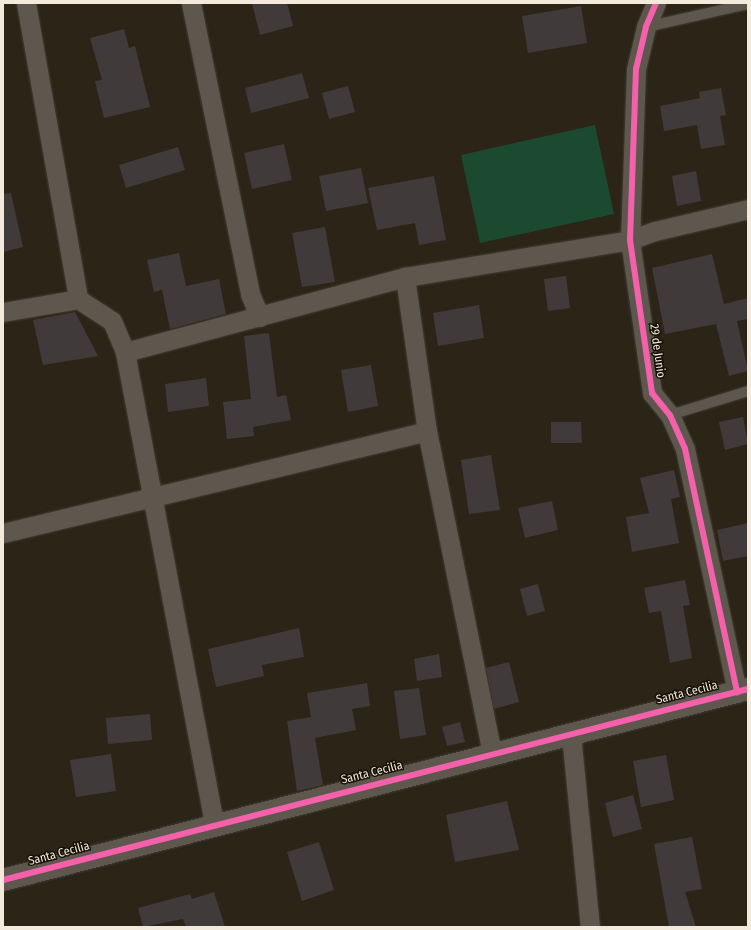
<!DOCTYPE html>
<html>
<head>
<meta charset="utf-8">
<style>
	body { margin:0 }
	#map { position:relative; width:751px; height:930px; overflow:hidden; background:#2b2417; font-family:"Fira Sans Condensed",sans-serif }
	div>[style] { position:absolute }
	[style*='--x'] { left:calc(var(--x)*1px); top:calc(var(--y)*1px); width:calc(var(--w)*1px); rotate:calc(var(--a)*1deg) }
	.green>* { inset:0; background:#1b4a31 }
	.building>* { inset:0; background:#403b3a }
	.roads { filter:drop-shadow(0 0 1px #443e34) drop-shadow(0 0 1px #443e34) }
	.service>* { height:10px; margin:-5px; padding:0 5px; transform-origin:5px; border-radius:5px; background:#5d574e }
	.minor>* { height:19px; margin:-9.5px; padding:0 9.5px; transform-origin:9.5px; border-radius:9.5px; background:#5d574e }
	.tertiary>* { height:22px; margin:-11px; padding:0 11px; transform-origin:11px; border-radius:11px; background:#5d574e }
	.cycleway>* { height:6px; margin:-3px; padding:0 3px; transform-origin:3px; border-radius:3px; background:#f560ab }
	span { translate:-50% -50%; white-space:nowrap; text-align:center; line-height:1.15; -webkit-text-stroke:3px #161007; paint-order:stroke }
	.street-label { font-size:12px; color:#f3eadc }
	.frame { position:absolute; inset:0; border:4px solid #f3eadc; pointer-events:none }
</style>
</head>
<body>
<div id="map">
	<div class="green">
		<i style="clip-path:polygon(595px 125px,614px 214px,480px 243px,461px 155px)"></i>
	</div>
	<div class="building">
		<i style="clip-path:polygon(252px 3px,287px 3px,293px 26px,260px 35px)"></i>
		<i style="clip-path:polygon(581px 6px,587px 43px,528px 53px,522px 16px)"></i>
		<i style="clip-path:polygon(124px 29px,129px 48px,135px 46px,150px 107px,104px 118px,95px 81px,102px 80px,90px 38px)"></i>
		<i style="clip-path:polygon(302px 73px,309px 98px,251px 113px,245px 88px)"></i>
		<i style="clip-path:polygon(348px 86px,355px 112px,329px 119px,322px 93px)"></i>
		<i style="clip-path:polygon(721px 88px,726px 115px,720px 116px,725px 145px,701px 149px,697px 125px,664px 131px,660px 106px,700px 98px,699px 92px)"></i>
		<i style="clip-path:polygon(284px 144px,292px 180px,252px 189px,244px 153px)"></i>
		<i style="clip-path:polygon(178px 147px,185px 170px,126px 188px,119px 165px)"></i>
		<i style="clip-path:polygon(361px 168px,368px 203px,326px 211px,319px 176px)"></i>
		<i style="clip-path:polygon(696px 171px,701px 201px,677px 206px,672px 176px)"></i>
		<i style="clip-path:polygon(434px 176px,446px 240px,419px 245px,415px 223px,377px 230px,368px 188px)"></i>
		<i style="clip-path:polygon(11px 193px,23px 247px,3px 252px,3px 194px)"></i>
		<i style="clip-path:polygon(325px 227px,335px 282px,302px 287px,292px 233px)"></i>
		<i style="clip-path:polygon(179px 253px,186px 286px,219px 279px,226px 314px,170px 329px,162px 290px,154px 292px,147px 260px)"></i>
		<i style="clip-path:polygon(712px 254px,724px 304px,748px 298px,748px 319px,737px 321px,748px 371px,729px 376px,716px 324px,665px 334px,652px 268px)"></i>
		<i style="clip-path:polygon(566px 276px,570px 308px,548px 311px,544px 279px)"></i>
		<i style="clip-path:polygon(479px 305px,484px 338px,438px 346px,433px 313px)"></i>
		<i style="clip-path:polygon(75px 312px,98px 356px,43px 365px,33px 320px)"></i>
		<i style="clip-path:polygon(269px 333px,277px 397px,286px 395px,291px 420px,253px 427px,254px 436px,227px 439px,223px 402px,251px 399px,244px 336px)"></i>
		<i style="clip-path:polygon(371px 365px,378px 406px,348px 412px,341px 370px)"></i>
		<i style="clip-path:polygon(206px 378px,209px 406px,168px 412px,165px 384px)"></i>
		<i style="clip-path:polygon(743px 417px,748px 444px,725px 450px,719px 422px)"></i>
		<i style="clip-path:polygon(551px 422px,581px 422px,582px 443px,551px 443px)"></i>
		<i style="clip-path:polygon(491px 455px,500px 510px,469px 514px,461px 460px)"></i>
		<i style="clip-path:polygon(674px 470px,680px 497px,671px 499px,679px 543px,632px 552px,626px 517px,649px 513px,640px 478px)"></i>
		<i style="clip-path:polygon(552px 501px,558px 530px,525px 538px,518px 508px)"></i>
		<i style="clip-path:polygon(748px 523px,748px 556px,723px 561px,717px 530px)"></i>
		<i style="clip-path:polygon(685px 580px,690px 605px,683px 606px,692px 658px,670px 663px,661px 611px,649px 613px,644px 588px)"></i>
		<i style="clip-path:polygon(538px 584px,545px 611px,527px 616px,520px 589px)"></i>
		<i style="clip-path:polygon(299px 628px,304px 657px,262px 665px,264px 676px,216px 687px,208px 649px)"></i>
		<i style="clip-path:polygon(439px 654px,442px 677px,417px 681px,414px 659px)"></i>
		<i style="clip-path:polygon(509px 662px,519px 702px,494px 709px,486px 668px)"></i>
		<i style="clip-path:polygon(367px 683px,370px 706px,352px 709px,356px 730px,315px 738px,323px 785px,297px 791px,287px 721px,311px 717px,307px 693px)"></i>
		<i style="clip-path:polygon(419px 688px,426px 735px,400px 739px,394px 691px)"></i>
		<i style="clip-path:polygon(150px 714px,152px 740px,108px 744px,106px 718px)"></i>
		<i style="clip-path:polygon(460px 722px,465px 742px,447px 746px,442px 727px)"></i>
		<i style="clip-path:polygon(111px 754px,116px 791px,76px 797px,70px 760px)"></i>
		<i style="clip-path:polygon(666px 755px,674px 800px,641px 807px,633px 761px)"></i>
		<i style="clip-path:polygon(633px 795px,642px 829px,613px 837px,605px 803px)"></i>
		<i style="clip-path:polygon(507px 801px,519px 850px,455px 862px,446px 815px)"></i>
		<i style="clip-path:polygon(692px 837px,702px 889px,685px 892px,696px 927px,669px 927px,654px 844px)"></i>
		<i style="clip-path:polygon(319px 842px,334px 890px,302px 901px,287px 852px)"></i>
		<i style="clip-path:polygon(214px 892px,225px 927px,186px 927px,183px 919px,143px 927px,138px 908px,190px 894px,192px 899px)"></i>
	</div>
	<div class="roads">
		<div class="service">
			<i style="--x:646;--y:27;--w:105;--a:-12.7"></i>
			<i style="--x:670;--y:415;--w:82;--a:-17.1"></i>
		</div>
		<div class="minor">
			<i style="--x:26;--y:3;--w:301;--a:80"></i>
			<i style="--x:191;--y:3;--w:297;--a:78.5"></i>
			<i style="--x:250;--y:294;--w:25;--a:67"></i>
			<i style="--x:656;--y:3;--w:26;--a:113"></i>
			<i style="--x:646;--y:27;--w:43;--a:103.4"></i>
			<i style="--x:636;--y:69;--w:171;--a:92"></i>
			<i style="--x:630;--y:240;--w:155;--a:81.8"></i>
			<i style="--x:652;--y:393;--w:28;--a:51"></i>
			<i style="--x:670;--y:415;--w:37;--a:66"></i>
			<i style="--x:685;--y:449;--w:249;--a:77.9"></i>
			<i style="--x:405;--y:277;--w:156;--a:81.9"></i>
			<i style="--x:427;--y:431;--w:329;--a:78.6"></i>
			<i style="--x:3;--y:312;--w:76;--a:-9.8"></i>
			<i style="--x:78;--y:299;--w:40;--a:32.9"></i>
			<i style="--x:112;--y:321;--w:34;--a:67"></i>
			<i style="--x:125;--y:352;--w:480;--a:79.3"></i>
			<i style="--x:125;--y:352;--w:290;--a:-15"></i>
			<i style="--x:405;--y:277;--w:228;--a:-9.3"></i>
			<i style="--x:630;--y:240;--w:27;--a:-20"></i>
			<i style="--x:655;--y:231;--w:96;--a:-13.3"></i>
			<i style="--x:3;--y:533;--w:436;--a:-13.5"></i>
			<i style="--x:571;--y:734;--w:194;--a:84.4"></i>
		</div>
		<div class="tertiary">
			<i style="--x:3;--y:880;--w:769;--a:-14.38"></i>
		</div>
	</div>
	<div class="cycleway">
		<i style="--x:656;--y:3;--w:26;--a:113"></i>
		<i style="--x:646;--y:27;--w:43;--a:103.4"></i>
		<i style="--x:636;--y:69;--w:171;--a:92"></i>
		<i style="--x:630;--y:240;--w:155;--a:81.8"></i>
		<i style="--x:652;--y:393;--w:28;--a:51"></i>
		<i style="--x:670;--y:415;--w:37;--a:66"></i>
		<i style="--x:685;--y:449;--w:249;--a:77.9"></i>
		<i style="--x:3;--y:880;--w:769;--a:-14.38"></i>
	</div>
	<div class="street-label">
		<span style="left:657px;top:351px;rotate:82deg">29 de Junio</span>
		<span style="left:687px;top:693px;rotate:-14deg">Santa Cecilia</span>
		<span style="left:372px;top:773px;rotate:-14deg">Santa Cecilia</span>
		<span style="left:59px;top:854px;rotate:-15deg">Santa Cecilia</span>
	</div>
	<div class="frame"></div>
</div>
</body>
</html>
